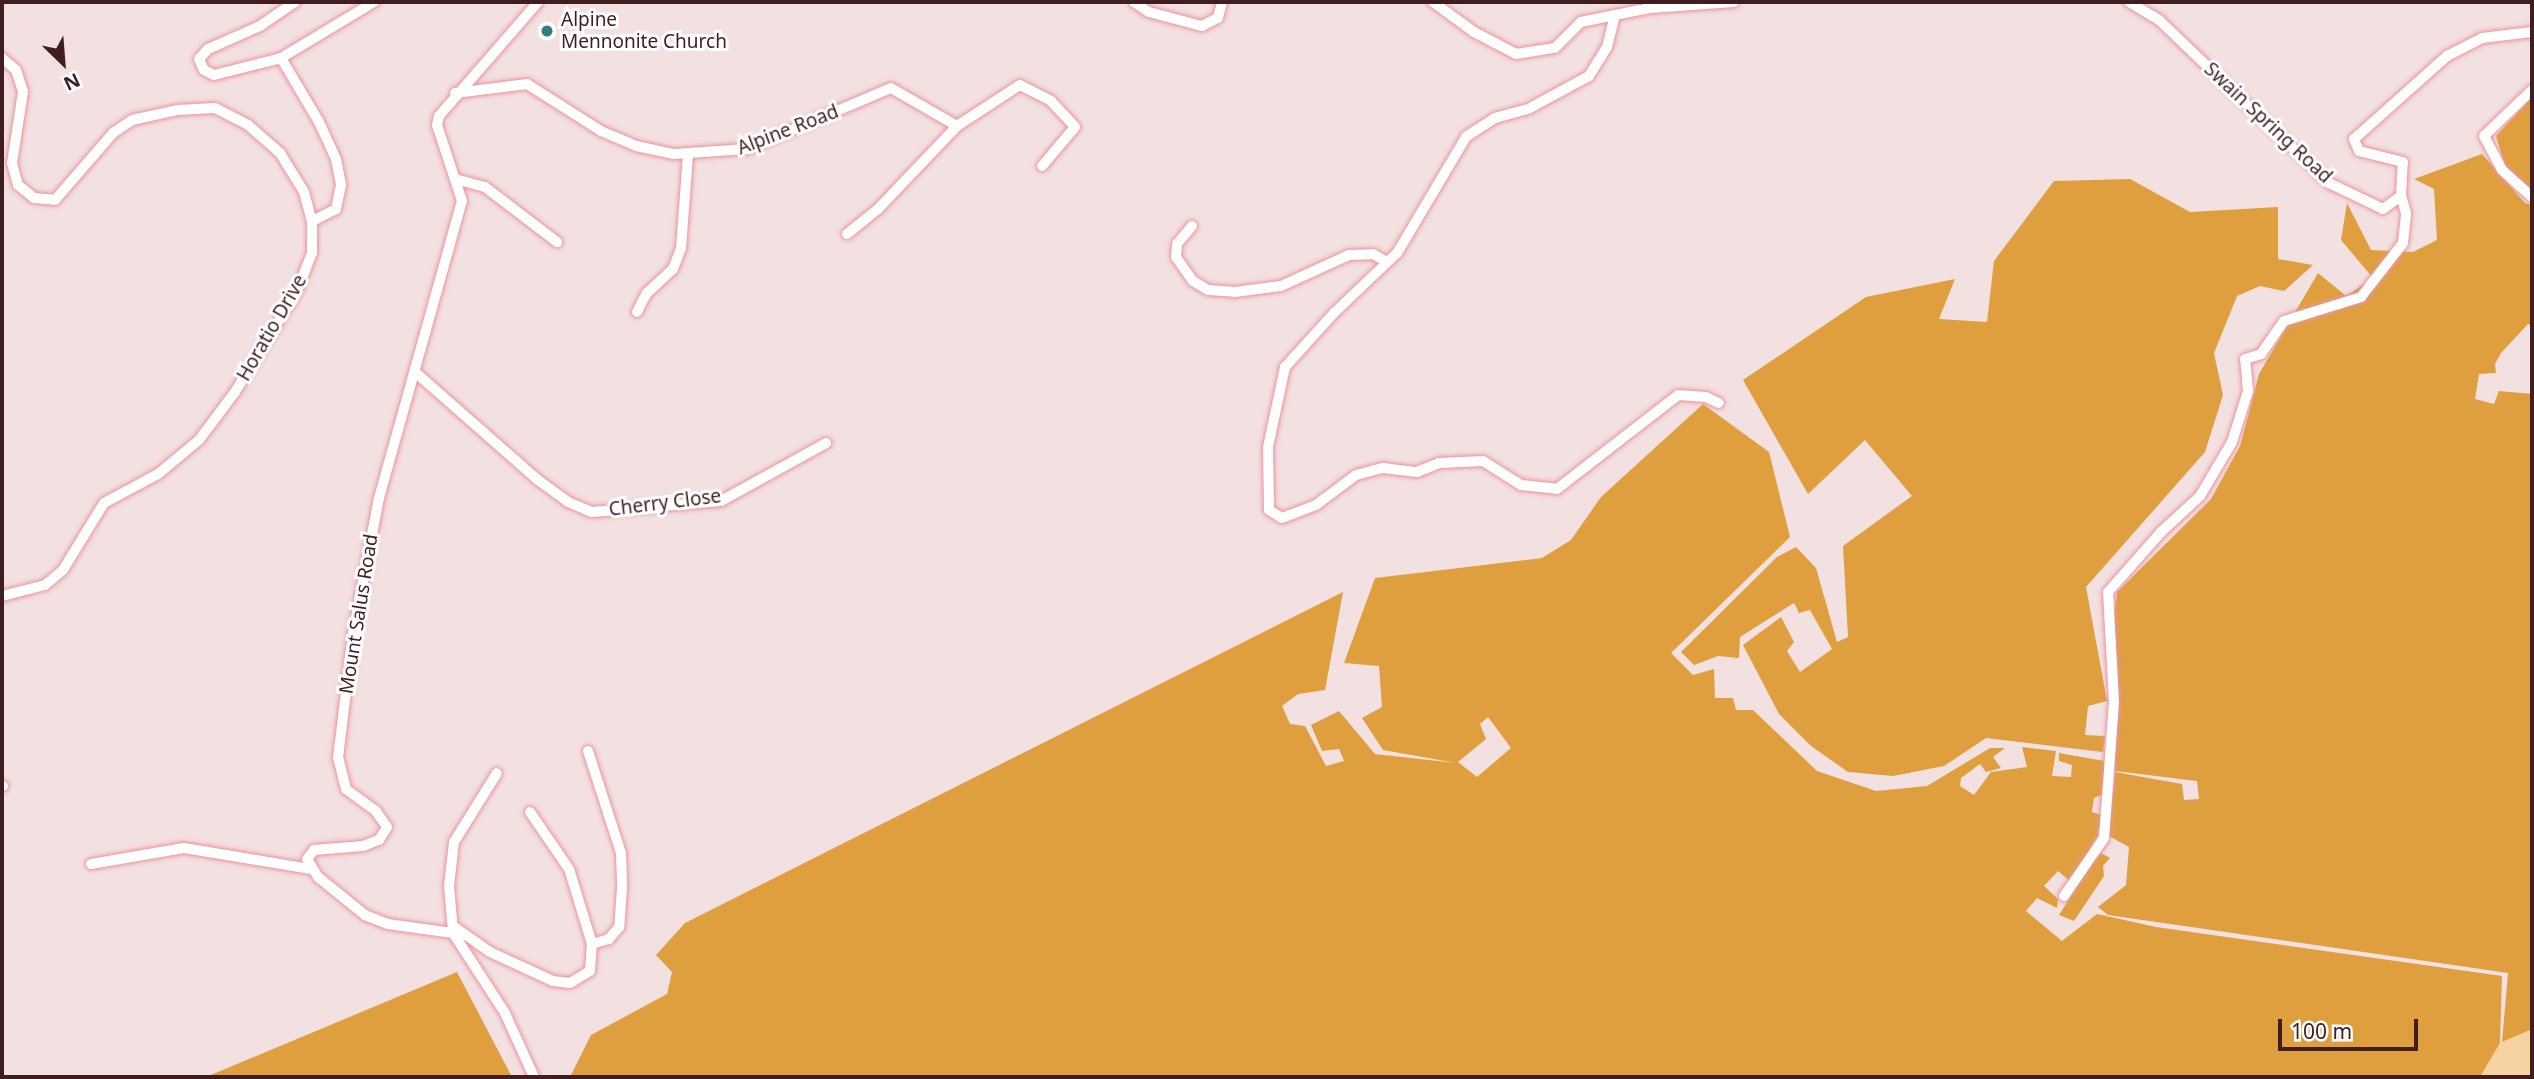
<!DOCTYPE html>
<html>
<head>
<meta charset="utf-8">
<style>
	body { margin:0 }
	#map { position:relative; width:2534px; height:1079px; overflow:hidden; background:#f3e0e1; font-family:"Noto Sans",sans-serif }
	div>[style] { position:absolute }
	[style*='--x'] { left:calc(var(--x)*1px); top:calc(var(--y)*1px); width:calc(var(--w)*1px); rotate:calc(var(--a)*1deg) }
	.green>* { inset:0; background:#f6d1a2 }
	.forest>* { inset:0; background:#df9f3e }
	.roads { filter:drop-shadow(0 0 2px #eb949d) drop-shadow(0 0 2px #eb949d) }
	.minor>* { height:10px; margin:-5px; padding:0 5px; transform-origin:5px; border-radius:5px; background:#fff }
	.dots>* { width:19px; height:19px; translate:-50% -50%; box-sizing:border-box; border:4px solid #fff; border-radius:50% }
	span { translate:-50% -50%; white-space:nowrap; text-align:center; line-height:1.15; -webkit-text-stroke:6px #fff; paint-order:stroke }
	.poi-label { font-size:19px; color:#3f1d21 }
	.left { translate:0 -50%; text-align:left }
	.street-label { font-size:19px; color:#3f1d21 }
	.frame { position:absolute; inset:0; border:4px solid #3f1d21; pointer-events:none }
	.north { position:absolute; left:28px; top:28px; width:70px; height:70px; -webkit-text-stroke:5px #fff; paint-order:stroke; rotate:155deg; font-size:19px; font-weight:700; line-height:28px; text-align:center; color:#3f1d21 }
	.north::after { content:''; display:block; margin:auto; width:24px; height:32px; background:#3f1d21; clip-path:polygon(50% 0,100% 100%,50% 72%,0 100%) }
	.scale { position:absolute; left:2278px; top:1019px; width:140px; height:32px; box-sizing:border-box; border:4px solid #3f1d21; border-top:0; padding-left:9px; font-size:21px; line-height:24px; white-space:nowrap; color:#3f1d21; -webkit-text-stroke:5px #fff; paint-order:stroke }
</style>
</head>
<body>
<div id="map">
	<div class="green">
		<i style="clip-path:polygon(2532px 1029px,2532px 1077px,2480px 1077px,2500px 1043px)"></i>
	</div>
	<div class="forest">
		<i style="clip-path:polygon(2532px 97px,2532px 191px,2505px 166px,2496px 136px)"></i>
		<i style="clip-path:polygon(2482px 154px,2525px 203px,2532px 205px,2532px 326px,2528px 324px,2501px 353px,2495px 364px,2496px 373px,2479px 374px,2475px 399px,2494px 404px,2499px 391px,2532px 394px,2532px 1029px,2502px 1042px,2508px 973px,2108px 915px,2098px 907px,2126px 885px,2129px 847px,2109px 836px,2115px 772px,2182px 784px,2184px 800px,2199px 799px,2197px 781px,2115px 771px,2112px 629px,2117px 592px,2211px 499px,2240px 446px,2259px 374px,2318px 273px,2346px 296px,2373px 278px,2341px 240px,2347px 203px,2371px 250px,2413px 252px,2437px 240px,2434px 189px,2414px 179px)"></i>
		<i style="clip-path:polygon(2130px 179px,2190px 212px,2278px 207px,2278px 259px,2313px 265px,2284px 291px,2260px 286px,2237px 296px,2214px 353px,2223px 395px,2205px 452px,2086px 587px,2107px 701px,2088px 706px,2085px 735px,2105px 736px,2103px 752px,1986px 738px,1944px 766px,1893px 776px,1848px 772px,1811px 746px,1779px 714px,1743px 645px,1781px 617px,1794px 642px,1787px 651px,1800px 672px,1832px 649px,1810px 610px,1799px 613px,1794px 603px,1740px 637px,1739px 658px,1718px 656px,1694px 665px,1681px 652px,1777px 557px,1796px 547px,1816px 568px,1837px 642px,1848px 637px,1843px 546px,1912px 496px,1865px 440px,1808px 494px,1743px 380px,1866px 297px,1955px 279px,1939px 319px,1987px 322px,1994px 261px,2054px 181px)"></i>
		<i style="clip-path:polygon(evenodd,1703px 404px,1769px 452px,1790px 537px,1671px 653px,1693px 675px,1714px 669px,1715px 698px,1733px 698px,1736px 710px,1753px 710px,1817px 771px,1876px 791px,1927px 786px,1990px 748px,2005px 748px,1993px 757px,2001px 768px,1986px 772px,1980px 764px,1961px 778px,1960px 786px,1974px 795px,1991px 772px,2027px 767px,2022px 747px,2056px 751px,2052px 776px,2071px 777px,2072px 765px,2059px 761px,2059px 753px,2104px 761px,2104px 794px,2094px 798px,2092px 812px,2101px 815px,2098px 835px,2071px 882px,2058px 871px,2044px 886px,2058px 899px,2057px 908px,2037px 898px,2026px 911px,2062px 941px,2097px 914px,2156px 927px,2502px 976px,2500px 1043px,2480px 1077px,570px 1077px,591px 1035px,667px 994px,672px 972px,656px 955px,685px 923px,1343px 592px,1325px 690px,1298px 694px,1282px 706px,1290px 724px,1305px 726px,1326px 766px,1344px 761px,1339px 749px,1322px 751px,1311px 725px,1339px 711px,1375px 754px,1456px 763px,1383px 750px,1362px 718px,1382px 707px,1379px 666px,1344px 663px,1375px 578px,1542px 558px,1571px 540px,1601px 497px,1703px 404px,1488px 717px,1511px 748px,1477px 777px,1458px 762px,1486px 739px,1480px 724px,1488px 717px)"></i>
		<i style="clip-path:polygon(2099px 852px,2110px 858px,2103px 866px,2104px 876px,2074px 921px,2059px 915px)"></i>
		<i style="clip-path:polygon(457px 972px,512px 1077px,206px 1077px)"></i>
	</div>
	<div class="roads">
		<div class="minor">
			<i style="--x:295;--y:2;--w:42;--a:145.6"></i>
			<i style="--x:260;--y:26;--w:57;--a:156.1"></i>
			<i style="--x:208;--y:49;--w:13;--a:132"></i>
			<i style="--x:199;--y:59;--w:12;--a:66"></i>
			<i style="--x:204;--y:70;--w:11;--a:27"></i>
			<i style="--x:214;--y:75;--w:69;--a:-14.2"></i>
			<i style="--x:281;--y:58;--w:109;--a:-31.1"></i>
			<i style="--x:1134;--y:2;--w:18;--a:34"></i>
			<i style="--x:1149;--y:12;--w:55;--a:14.8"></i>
			<i style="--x:1202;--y:26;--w:18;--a:-27"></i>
			<i style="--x:1218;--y:18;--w:16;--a:-76"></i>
			<i style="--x:1433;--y:2;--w:51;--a:36.2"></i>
			<i style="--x:1474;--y:32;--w:47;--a:27.6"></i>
			<i style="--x:1516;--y:54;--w:39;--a:-9"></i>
			<i style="--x:1555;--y:48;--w:37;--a:-45"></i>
			<i style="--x:1581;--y:22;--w:70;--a:-11.5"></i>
			<i style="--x:1650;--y:8;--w:84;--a:-4.1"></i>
			<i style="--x:2129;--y:2;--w:35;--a:31"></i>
			<i style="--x:2159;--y:20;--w:236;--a:43.8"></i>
			<i style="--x:2329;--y:183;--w:60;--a:25.7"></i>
			<i style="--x:2383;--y:209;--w:22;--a:-36"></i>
			<i style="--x:2401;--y:196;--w:34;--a:-87"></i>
			<i style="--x:2403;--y:162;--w:45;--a:-166"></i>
			<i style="--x:2359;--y:151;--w:13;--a:-113"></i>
			<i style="--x:2354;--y:139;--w:125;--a:-41.7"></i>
			<i style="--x:2447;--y:56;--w:39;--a:-27"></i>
			<i style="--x:2482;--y:38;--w:50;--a:-6.8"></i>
			<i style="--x:1615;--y:15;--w:33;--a:104"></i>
			<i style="--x:1607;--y:47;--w:34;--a:122"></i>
			<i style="--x:1589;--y:76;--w:69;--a:151.6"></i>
			<i style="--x:1528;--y:109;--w:34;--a:165"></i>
			<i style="--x:1495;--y:118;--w:35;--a:147"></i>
			<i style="--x:1466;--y:137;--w:135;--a:120.7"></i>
			<i style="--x:1397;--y:253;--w:87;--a:136.4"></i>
			<i style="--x:1334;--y:313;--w:73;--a:132.2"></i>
			<i style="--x:1285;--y:367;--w:82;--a:102"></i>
			<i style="--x:1268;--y:447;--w:63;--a:89.1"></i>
			<i style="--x:1269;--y:510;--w:15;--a:32"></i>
			<i style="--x:1282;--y:518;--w:36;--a:-21"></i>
			<i style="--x:1316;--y:505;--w:50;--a:-36.9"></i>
			<i style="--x:1356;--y:475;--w:28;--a:-15"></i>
			<i style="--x:1383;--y:468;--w:34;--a:7"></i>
			<i style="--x:1417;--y:472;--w:24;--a:-22"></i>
			<i style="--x:1439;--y:463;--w:44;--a:-2.6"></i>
			<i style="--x:1483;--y:461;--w:45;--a:32.3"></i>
			<i style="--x:1521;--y:485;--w:36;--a:6"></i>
			<i style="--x:1557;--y:489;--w:153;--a:-37.8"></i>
			<i style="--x:1678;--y:395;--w:28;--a:4"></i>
			<i style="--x:1706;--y:397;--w:14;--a:25"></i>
			<i style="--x:2;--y:58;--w:18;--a:41"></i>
			<i style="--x:16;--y:70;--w:23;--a:72"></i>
			<i style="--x:23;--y:92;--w:72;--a:98.8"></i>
			<i style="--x:12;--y:163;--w:23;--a:75"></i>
			<i style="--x:18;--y:185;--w:21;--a:39"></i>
			<i style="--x:34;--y:198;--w:21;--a:5"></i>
			<i style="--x:55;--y:200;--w:89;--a:-49.1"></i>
			<i style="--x:113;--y:133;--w:23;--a:-34"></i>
			<i style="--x:132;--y:120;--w:46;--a:-12.5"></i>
			<i style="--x:177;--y:110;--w:38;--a:-3"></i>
			<i style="--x:215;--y:108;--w:37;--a:27"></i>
			<i style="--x:248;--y:125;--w:43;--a:41.2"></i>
			<i style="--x:280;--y:153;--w:46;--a:58.4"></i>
			<i style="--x:304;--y:192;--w:30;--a:75"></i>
			<i style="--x:312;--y:221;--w:32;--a:90"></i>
			<i style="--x:312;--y:253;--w:41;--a:111.5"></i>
			<i style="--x:297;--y:291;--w:119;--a:121.5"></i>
			<i style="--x:235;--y:392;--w:60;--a:126.9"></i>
			<i style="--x:199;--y:440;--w:53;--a:140.3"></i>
			<i style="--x:158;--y:474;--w:61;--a:151.8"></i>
			<i style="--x:104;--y:503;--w:79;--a:121.5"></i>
			<i style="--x:63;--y:570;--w:23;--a:140"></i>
			<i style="--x:45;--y:585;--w:44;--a:165.7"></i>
			<i style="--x:281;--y:58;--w:74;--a:59.3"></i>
			<i style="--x:319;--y:122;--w:41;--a:65.3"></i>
			<i style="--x:336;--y:159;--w:26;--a:79"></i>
			<i style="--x:341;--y:185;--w:25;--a:102"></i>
			<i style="--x:336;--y:209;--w:27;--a:153"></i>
			<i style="--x:2532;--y:90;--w:66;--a:136.2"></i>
			<i style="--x:2484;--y:136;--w:38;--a:62"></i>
			<i style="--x:2502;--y:170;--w:40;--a:42"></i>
			<i style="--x:455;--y:93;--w:73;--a:-7.1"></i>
			<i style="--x:527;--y:84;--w:88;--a:32.4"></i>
			<i style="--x:601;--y:131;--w:38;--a:23"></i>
			<i style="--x:636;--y:146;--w:39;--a:12"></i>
			<i style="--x:674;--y:154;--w:73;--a:-3.9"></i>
			<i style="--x:747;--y:149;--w:156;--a:-23"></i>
			<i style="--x:891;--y:88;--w:76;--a:29.9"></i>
			<i style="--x:455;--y:179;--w:31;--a:15"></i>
			<i style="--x:485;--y:187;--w:91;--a:37.4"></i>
			<i style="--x:1192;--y:226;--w:23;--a:130"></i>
			<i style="--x:1177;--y:244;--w:13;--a:94"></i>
			<i style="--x:1176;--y:257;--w:29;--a:55"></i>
			<i style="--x:1193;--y:281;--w:17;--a:31"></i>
			<i style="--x:1208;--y:290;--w:27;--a:4"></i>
			<i style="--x:1235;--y:292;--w:46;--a:-7.4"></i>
			<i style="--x:1281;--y:286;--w:75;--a:-24.5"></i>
			<i style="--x:1349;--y:255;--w:24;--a:-2"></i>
			<i style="--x:1373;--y:254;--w:16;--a:30"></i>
			<i style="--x:847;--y:234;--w:40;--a:-39"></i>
			<i style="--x:878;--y:209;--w:115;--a:-46.4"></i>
			<i style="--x:957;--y:126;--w:75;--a:-33.1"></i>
			<i style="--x:1020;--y:85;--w:35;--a:27"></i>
			<i style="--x:1051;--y:101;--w:35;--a:47"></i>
			<i style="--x:1075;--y:127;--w:51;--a:130.2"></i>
			<i style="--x:637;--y:312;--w:20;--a:-63"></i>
			<i style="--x:646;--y:294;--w:37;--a:-43"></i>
			<i style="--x:673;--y:269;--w:22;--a:-69"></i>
			<i style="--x:681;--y:248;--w:94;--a:-85.7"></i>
			<i style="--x:415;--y:372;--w:164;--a:41.3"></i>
			<i style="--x:538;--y:480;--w:37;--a:36"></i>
			<i style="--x:568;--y:502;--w:26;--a:23"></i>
			<i style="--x:592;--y:512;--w:129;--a:-4.9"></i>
			<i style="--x:721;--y:501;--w:120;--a:-28.9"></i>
			<i style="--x:588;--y:751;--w:107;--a:72.1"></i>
			<i style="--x:621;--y:853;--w:35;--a:88"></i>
			<i style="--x:622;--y:888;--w:39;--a:94"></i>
			<i style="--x:619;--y:927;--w:16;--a:130"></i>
			<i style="--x:609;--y:939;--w:18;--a:164"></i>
			<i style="--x:2;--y:786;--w:1;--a:0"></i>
			<i style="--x:91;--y:864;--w:94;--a:-9.8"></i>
			<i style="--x:184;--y:848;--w:129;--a:9.4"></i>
			<i style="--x:2064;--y:896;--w:70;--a:-55.4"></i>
			<i style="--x:2104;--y:838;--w:136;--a:-85.8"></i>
			<i style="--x:2114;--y:702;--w:110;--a:-93.1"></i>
			<i style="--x:2108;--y:592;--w:80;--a:-48.5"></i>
			<i style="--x:2161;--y:532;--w:53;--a:-42.7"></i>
			<i style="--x:2200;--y:496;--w:63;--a:-59.3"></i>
			<i style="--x:2232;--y:442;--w:53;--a:-72.6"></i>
			<i style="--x:2248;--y:391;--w:32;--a:-95"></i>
			<i style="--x:2245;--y:359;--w:17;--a:-17"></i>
			<i style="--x:2261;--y:354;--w:40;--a:-55.1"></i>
			<i style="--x:2284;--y:321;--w:81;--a:-17.3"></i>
			<i style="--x:2361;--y:297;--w:68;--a:-52.1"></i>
			<i style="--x:2403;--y:243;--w:30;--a:-84"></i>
			<i style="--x:2406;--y:213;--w:18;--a:-106"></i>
			<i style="--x:453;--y:926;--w:45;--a:35.1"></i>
			<i style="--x:490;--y:952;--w:69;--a:24.7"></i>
			<i style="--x:553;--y:981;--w:17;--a:7"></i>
			<i style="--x:570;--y:983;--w:23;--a:-31"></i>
			<i style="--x:590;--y:971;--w:27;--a:-86"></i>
			<i style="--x:592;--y:944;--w:78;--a:-107"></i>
			<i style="--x:569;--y:869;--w:69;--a:-124.4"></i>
			<i style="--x:453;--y:931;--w:45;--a:-95.1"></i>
			<i style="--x:449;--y:886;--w:44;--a:-83.5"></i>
			<i style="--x:454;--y:842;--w:81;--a:-58.1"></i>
			<i style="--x:534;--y:1077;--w:70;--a:-114.4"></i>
			<i style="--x:505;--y:1013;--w:95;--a:-123"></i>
			<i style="--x:453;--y:933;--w:66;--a:-172.1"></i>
			<i style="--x:388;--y:924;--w:25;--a:-159"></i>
			<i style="--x:365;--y:915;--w:60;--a:-141"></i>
			<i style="--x:318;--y:877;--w:21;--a:-121"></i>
			<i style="--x:307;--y:859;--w:11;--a:-52"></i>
			<i style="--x:314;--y:850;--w:49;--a:-4.7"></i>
			<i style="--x:363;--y:846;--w:17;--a:-21"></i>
			<i style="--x:379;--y:840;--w:15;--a:-58"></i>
			<i style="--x:387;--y:827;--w:19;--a:-125"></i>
			<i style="--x:376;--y:811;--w:37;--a:-144"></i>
			<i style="--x:346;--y:789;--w:32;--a:-104"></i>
			<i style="--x:338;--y:758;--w:125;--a:-83.1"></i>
			<i style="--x:353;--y:634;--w:138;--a:-79.2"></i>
			<i style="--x:379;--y:498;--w:308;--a:-74.4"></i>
			<i style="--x:462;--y:201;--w:80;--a:-108.2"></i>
			<i style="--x:437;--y:125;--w:9;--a:-77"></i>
			<i style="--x:439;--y:116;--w:151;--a:-49"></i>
		</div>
	</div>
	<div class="dots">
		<i style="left:547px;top:31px;background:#347d7c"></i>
	</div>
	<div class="poi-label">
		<span class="left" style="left:561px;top:31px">Alpine<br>Mennonite Church</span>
	</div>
	<div class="street-label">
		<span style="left:2268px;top:123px;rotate:43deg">Swain Spring Road</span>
		<span style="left:788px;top:130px;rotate:-21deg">Alpine Road</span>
		<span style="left:272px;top:328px;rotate:-60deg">Horatio Drive</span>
		<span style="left:665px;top:503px;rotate:-7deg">Cherry Close</span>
		<span style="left:359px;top:614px;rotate:-81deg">Mount Salus Road</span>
	</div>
	<div class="frame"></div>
	<div class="north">N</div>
	<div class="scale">100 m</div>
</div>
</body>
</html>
